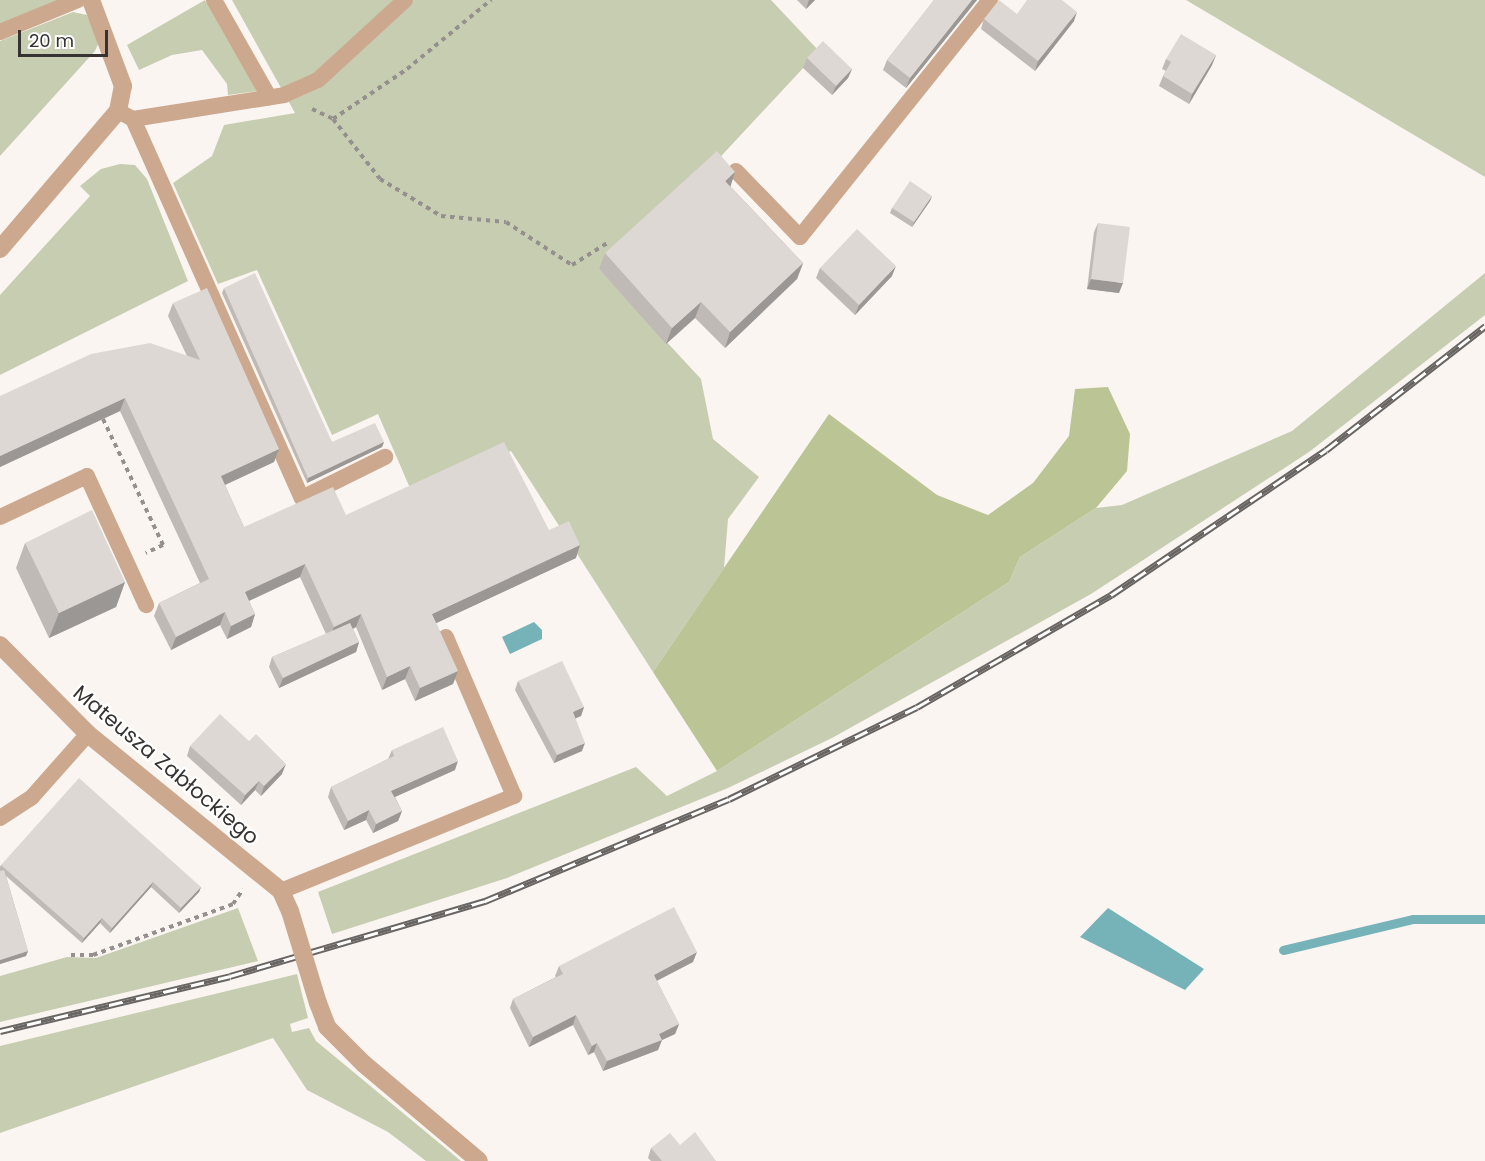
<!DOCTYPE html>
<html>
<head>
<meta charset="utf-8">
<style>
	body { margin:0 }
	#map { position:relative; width:1485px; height:1161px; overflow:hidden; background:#fbf5f1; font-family:Poppins,sans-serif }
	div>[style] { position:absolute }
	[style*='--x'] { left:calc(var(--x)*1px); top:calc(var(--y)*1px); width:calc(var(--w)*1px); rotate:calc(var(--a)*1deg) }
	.green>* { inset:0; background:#c7cdb0 }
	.forest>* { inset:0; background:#bbc495 }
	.water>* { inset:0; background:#76b3b9 }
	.stream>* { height:9px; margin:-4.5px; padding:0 4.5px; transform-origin:4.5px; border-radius:4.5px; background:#76b3b9 }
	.path>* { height:4px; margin-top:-2px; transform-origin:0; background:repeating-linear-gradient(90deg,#95908e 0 4.5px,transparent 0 9px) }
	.lane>* { height:16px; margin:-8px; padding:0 8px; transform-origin:8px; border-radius:8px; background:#cca88e }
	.street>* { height:18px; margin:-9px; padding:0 9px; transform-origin:9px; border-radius:9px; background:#cca88e }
	.rail>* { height:7px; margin-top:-3.5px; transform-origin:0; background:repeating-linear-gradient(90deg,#fff 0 14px,#696563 0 28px); box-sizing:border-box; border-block:2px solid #696563 }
	.street-bridge>* { height:18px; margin:-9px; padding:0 9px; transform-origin:9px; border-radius:9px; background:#cca88e }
	.wall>* { inset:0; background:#bfbab6 }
	.shaded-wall>* { inset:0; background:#9b9794 }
	.building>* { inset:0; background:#ded8d4 }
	span { translate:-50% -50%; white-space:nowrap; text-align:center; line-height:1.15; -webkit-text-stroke:4.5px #fff; paint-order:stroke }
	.street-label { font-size:21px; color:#363332 }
	.scale { position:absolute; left:18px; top:30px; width:90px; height:27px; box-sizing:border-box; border:3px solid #363332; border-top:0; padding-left:8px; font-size:18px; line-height:21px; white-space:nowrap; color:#363332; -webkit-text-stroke:4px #fff; paint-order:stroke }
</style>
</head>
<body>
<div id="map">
	<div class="green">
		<i style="clip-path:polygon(0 0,66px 0,0 26px)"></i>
		<i style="clip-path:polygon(205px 0,257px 91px,228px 95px,227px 84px,202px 50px,172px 55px,139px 70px,127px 45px)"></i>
		<i style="clip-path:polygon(232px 0,771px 0,819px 51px,711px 167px,599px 269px,701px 379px,713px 439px,759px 477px,728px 519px,724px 568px,653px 672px,511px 451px,413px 495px,378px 414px,332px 435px,257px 270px,218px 284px,173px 183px,212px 156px,224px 125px,295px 113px)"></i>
		<i style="clip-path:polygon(1186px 0,1485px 0,1485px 177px)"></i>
		<i style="clip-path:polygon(73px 12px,87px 15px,99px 42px,95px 51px,0 156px,0 41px)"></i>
		<i style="clip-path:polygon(120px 164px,135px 165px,147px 179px,188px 281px,0 375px,0 295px,90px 196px,80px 186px,101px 169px)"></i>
		<i style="clip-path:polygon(1485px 273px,1485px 315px,1309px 452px,1091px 594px,832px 738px,728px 788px,507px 878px,332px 934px,318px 892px,636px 767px,667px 796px,717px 771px,1009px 582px,1020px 557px,1096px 508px,1122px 505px,1292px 431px)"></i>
		<i style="clip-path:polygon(238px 908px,258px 961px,0 1022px,0 976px,67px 957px,96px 958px)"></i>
		<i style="clip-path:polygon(297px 974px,308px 1018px,290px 1024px,292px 1032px,309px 1028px,316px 1041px,461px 1161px,426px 1161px,388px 1132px,307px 1090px,273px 1038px,0 1133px,0 1046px)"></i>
	</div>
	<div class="forest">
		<i style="clip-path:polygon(1108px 387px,1130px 434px,1127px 471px,1096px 508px,1020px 557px,1009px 582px,717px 771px,653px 672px,829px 414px,937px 495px,988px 515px,1033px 483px,1069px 436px,1075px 389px)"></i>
	</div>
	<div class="water">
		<i style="clip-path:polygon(534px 622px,542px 630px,542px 639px,510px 654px,502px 637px)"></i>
		<i style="clip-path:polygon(1108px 908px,1204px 969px,1185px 990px,1080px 937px)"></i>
	</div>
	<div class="stream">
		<i style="--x:1283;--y:950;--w:134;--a:-13.4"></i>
		<i style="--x:1413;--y:919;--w:72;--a:0"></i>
	</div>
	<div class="path">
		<i style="--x:312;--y:109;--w:23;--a:25"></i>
		<i style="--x:333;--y:119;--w:76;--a:51.9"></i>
		<i style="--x:380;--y:179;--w:71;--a:31.2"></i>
		<i style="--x:441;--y:216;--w:65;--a:5.3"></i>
		<i style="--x:506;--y:222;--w:79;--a:33.1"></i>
		<i style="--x:572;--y:265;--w:44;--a:-31.9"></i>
		<i style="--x:333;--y:119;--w:89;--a:-34"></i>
		<i style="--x:407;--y:69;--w:109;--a:-39.4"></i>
		<i style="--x:103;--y:419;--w:140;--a:64.5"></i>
		<i style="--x:163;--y:545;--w:19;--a:155"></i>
		<i style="--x:71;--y:955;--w:22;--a:0"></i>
		<i style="--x:93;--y:955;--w:149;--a:-20"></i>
		<i style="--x:233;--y:904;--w:18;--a:-56"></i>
	</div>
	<div class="lane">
		<i style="--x:214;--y:0;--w:112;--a:60.4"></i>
		<i style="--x:0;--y:32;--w:84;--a:-22.3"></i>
		<i style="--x:118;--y:111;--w:17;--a:28"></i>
		<i style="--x:133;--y:119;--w:415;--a:66"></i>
		<i style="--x:302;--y:498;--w:93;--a:-26.3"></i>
		<i style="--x:133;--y:119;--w:153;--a:-9"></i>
		<i style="--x:284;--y:95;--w:37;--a:-24"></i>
		<i style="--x:318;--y:80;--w:118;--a:-42.6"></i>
		<i style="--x:736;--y:171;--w:92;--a:45.9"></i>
		<i style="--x:800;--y:237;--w:304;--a:-51.3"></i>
		<i style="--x:0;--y:517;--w:96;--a:-25.2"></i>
		<i style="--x:87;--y:476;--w:142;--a:65.4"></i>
		<i style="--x:0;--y:818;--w:38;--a:-33"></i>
		<i style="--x:32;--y:797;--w:84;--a:-48.4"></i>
		<i style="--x:281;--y:891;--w:252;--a:-22.2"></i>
		<i style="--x:514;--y:796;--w:173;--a:-113.2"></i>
	</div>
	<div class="street">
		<i style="--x:0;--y:249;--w:182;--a:-49.5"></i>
		<i style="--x:118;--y:111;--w:25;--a:-79"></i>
		<i style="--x:123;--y:86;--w:92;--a:-110.4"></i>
		<i style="--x:0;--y:645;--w:125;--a:45.3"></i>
		<i style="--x:88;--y:734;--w:249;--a:39.1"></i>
		<i style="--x:281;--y:891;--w:22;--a:66"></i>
		<i style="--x:318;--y:1003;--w:26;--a:69"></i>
		<i style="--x:327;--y:1027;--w:52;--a:45"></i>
		<i style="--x:364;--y:1064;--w:150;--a:40.1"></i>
	</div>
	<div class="rail">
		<i style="--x:0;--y:1031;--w:236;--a:-13.4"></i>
		<i style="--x:230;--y:976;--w:266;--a:-16.4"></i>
		<i style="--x:485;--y:901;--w:264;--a:-22.7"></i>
		<i style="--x:729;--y:799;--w:209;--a:-26.1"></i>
		<i style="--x:917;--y:707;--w:224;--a:-30"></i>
		<i style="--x:1111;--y:595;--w:259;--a:-34"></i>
		<i style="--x:1326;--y:450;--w:202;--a:-37.9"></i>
	</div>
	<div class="street-bridge">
		<i style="--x:290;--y:911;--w:96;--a:73.1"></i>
	</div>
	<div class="wall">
		<i style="clip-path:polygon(797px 0,815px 0,806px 9px)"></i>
		<i style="clip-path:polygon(934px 0,977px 0,906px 88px,883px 70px,887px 60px)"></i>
		<i style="clip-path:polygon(1017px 14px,1074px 21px,1035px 71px,981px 29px,984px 19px)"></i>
		<i style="clip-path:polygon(1216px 55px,1212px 65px,1189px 104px,1159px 86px,1163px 76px,1166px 71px,1162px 69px,1166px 59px)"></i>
		<i style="clip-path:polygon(807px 58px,852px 69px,848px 78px,832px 95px,803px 68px)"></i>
		<i style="clip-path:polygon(730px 186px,803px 263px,797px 279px,725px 348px,695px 318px,666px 344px,599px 269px,605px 253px)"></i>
		<i style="clip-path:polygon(932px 196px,930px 201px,912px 227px,890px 213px,892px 208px)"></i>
		<i style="clip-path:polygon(1098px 223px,1119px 293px,1087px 289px,1094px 232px)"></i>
		<i style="clip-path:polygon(820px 268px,892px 276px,855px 315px,816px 278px)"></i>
		<i style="clip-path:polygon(224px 288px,332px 442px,384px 442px,382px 447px,307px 483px,222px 293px)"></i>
		<i style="clip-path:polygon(173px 303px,279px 449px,274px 462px,225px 485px,244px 527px,346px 515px,549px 530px,576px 558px,436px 623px,458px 671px,453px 684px,415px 701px,405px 679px,382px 690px,356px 627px,353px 629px,359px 642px,356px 652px,279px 688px,269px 667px,272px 657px,326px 634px,300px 577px,249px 601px,255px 614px,251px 627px,227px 639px,220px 625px,171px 650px,154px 616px,159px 603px,200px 583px,120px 411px,0 467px,0 396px,187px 356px,168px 316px)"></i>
		<i style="clip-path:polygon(25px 543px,125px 582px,116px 607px,49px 638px,16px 568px)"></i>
		<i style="clip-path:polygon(518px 681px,584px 707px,581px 716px,575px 718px,582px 751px,554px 763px,515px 690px)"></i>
		<i style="clip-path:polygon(190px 746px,282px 774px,261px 796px,255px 790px,241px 805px,187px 756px)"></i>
		<i style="clip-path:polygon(392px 750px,455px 770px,395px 797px,402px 811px,398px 821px,373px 833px,366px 820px,344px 830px,328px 797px,331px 787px,388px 759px)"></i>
		<i style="clip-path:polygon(1px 865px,201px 887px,199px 892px,179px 913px,151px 887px,110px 933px,100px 923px,82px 943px,6px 876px,28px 951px,26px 956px,0 964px,0 867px)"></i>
		<i style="clip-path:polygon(693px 962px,657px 981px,679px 1024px,675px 1034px,662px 1040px,658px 1050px,603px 1071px,594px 1052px,588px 1055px,573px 1025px,529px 1047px,510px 1008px,513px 999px,556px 977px,555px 976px,559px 966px)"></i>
		<i style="clip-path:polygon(680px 1145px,716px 1161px,651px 1161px,648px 1158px,651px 1148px)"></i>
	</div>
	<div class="shaded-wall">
		<i style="clip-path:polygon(809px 0,815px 0,806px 9px)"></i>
		<i style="clip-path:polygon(972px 0,977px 0,906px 88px,910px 78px)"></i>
		<i style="clip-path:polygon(1077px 12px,1074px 21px,1035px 71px,1038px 61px)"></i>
		<i style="clip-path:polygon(1216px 55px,1212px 65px,1189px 104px,1192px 94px)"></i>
		<i style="clip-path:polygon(852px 69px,848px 78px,832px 95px,836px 86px)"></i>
		<i style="clip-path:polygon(735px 172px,730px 188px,725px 181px)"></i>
		<i style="clip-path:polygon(932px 196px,930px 201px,912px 227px,914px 222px)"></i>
		<i style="clip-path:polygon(803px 263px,797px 279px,725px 348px,730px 332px)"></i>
		<i style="clip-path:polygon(896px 266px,892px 276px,855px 315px,859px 305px)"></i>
		<i style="clip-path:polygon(1091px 279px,1123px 283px,1119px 293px,1087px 289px)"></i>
		<i style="clip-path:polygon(701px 302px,695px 318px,666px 344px,672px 328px)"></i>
		<i style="clip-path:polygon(125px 398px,120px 411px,0 467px,0 456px)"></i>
		<i style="clip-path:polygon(384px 442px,382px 447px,307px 483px,308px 478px)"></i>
		<i style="clip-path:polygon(279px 449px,274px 462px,216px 489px,221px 476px)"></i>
		<i style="clip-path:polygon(580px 545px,576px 558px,428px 627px,432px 614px)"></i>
		<i style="clip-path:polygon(305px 564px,300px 577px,240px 605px,245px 592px)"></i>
		<i style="clip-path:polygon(125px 582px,116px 607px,49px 638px,59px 613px)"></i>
		<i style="clip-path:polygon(225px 612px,220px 625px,171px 650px,176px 637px)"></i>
		<i style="clip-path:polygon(255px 614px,251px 627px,227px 639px,231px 626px)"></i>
		<i style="clip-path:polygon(361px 614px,356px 627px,329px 640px,334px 627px)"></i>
		<i style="clip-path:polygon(359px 642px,356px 652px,279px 688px,283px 678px)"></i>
		<i style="clip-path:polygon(410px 666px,405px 679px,382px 690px,387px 677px)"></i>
		<i style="clip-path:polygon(458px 671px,453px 684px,415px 701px,420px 688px)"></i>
		<i style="clip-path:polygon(584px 707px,581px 716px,570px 721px,573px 712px)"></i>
		<i style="clip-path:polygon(585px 743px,582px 751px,554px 763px,557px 755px)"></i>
		<i style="clip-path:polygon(458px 761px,455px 770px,388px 800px,391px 791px)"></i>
		<i style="clip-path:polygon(286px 764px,282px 774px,261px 796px,264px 786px)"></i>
		<i style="clip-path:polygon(259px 781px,255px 790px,241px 805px,245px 795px)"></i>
		<i style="clip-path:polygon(369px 810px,366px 820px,344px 830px,348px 821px)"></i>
		<i style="clip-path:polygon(402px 811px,398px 821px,373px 833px,376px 824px)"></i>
		<i style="clip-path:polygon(153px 882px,151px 887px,110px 933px,112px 928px)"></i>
		<i style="clip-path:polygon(201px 887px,199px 892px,179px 913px,181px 908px)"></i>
		<i style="clip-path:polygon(102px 918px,100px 923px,82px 943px,84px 938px)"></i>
		<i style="clip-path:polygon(28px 951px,26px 956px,0 964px,0 960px)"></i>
		<i style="clip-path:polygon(697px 952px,693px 962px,650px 984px,654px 975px)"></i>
		<i style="clip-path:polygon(576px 1015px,573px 1025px,529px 1047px,533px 1037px)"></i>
		<i style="clip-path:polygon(679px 1024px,675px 1034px,662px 1040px,658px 1050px,603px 1071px,607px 1061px)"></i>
		<i style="clip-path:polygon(597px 1043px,594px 1052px,588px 1055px,592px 1046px)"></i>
	</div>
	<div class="building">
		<i style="clip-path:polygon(934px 0,972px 0,910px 78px,887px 60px)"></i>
		<i style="clip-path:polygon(999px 0,1017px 14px,1027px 0,1062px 0,1077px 12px,1038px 61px,984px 19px)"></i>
		<i style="clip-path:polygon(1181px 34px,1216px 55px,1192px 94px,1163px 76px,1171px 62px,1166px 59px)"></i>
		<i style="clip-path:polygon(823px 41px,852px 69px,836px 86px,807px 58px)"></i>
		<i style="clip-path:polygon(717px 151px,735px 172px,725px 181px,803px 263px,730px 332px,701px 302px,672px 328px,605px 253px)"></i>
		<i style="clip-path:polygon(910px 181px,932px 196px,914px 222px,892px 208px)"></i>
		<i style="clip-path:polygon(1098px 223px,1130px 227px,1123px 283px,1091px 279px)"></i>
		<i style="clip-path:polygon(857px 229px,896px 266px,859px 305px,820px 268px)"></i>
		<i style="clip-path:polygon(255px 273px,332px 442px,375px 423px,384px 442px,308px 478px,224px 288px)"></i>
		<i style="clip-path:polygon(207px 288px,279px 449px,221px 476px,244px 527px,333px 487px,346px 515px,504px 442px,549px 530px,569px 521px,580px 545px,432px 614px,458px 671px,420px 688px,410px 666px,387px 677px,361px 614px,334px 627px,305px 564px,245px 592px,255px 614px,231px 626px,225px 612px,176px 637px,159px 603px,209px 579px,125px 398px,0 456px,0 396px,91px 354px,150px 343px,200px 360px,173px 303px)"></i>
		<i style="clip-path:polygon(92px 510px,125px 582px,59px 613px,25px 543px)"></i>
		<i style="clip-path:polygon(350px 623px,359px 642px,283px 678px,272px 657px)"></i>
		<i style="clip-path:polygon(562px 661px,584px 707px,573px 712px,585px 743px,557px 755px,518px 681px)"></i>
		<i style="clip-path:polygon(220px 714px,249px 741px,256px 734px,286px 764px,264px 786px,259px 781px,245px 795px,190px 746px)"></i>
		<i style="clip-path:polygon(443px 727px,458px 761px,391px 791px,402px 811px,376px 824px,369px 810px,348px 821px,331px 787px,394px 756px,392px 750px)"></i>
		<i style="clip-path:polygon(79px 778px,201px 887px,181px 908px,153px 882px,112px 928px,102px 918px,84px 938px,1px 865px)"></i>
		<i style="clip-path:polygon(4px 870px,28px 951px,0 960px,0 871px)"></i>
		<i style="clip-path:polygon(674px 907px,697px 952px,654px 975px,679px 1024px,659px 1034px,662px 1040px,607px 1061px,597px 1043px,592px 1046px,576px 1015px,533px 1037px,513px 999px,563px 974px,559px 966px)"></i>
		<i style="clip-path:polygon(695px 1132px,716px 1161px,662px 1161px,651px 1148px,670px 1133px,680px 1145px)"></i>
	</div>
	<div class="street-label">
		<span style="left:166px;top:765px;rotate:40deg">Mateusza Zabłockiego</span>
	</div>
	<div class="scale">20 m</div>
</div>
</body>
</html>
